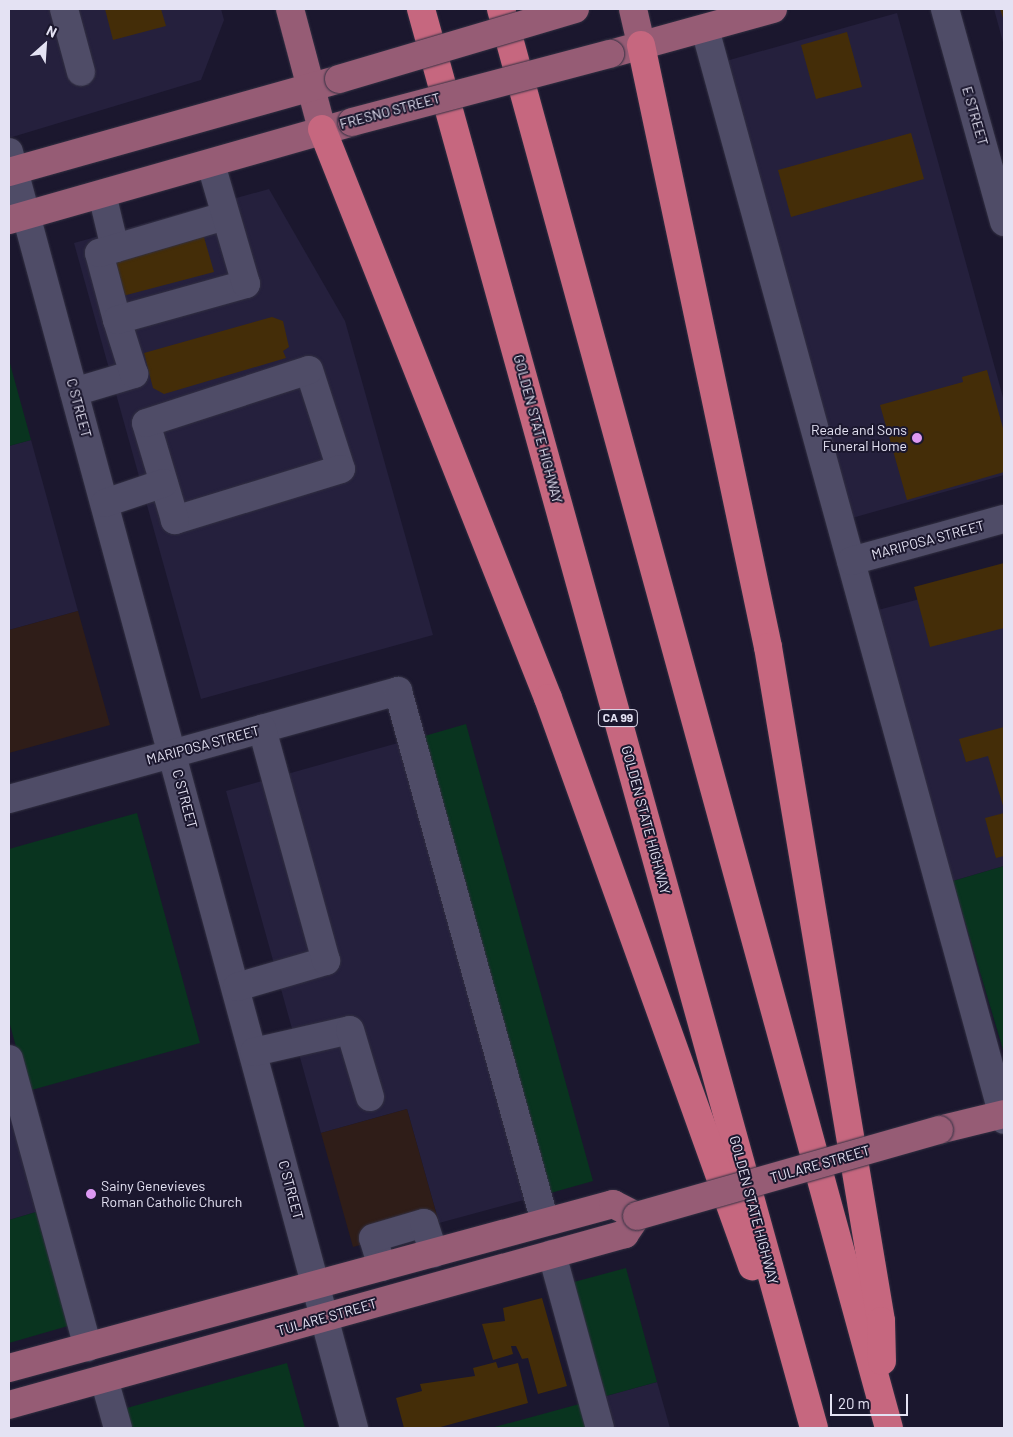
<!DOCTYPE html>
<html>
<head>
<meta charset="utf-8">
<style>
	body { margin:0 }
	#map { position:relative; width:1013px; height:1437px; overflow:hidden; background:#1b172e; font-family:Barlow,sans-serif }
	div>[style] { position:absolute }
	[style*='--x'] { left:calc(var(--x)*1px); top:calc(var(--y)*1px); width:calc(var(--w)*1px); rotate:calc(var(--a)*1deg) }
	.built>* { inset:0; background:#25203d }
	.industrial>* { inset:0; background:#2f1d18 }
	.green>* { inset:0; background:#09341f }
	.building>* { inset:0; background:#442d08 }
	.roads { filter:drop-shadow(0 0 1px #323042) drop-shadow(0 0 1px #323042) }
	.minor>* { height:28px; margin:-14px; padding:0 14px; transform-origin:14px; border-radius:14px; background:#4f4c67 }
	.major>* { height:28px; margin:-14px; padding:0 14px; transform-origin:14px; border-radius:14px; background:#965c75 }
	.highway>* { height:28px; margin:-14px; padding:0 14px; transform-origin:14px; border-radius:14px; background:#c6677f }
	.bridges { filter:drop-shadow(0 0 1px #323042) drop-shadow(0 0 1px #323042) }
	.major-bridge>* { height:28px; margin:-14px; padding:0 14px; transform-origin:14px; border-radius:14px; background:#965c75 }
	.dots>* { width:14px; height:14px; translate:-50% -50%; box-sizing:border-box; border:2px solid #1b172e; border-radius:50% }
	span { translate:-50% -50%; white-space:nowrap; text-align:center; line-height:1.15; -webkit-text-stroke:4px #1b172e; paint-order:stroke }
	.shield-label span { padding:1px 4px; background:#1b172e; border:1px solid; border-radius:4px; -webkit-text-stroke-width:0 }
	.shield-label { font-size:12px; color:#e4e2f3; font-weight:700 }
	.street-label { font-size:14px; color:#e4e2f3 }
	.poi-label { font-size:14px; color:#e4e2f3 }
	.right { translate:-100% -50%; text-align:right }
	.left { translate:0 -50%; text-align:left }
	.frame { position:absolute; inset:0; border:10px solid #e4e2f3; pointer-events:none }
	.north { position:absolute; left:20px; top:20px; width:50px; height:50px; -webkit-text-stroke:4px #1b172e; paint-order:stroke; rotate:26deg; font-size:14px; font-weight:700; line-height:20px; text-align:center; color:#e4e2f3 }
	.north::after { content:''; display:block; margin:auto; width:18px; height:22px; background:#e4e2f3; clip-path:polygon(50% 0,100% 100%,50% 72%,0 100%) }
	.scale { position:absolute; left:830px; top:1394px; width:78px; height:22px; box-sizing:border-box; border:2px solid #e4e2f3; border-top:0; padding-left:6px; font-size:15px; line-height:18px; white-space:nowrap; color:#e4e2f3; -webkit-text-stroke:4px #1b172e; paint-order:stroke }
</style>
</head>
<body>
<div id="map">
	<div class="built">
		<i style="clip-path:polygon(9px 9px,221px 9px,224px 20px,201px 80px,9px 138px)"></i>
		<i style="clip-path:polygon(994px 9px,1004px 9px,1004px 46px)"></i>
		<i style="clip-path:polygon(897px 13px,1004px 401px,1004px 475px,852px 518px,726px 61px)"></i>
		<i style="clip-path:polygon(269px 189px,345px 321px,433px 635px,201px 699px,74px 243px)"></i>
		<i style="clip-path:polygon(31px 440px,78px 611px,9px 630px,9px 446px)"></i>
		<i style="clip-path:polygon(1004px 577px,1004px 866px,953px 881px,878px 610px)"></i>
		<i style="clip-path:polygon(398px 743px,524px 1200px,439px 1223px,407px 1109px,321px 1133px,226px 791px)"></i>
		<i style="clip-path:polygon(9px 1111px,36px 1212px,9px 1220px)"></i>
		<i style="clip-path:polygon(657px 1382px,670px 1428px,615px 1428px,606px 1396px)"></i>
	</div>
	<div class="industrial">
		<i style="clip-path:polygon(78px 611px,110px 725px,9px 753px,9px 630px)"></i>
		<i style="clip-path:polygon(407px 1109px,439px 1223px,353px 1247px,321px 1133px)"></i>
	</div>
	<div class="green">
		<i style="clip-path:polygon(9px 360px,31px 440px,9px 446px)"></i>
		<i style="clip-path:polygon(466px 724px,593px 1181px,547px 1194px,421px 737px)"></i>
		<i style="clip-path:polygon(137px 813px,200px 1043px,28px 1091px,9px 1021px,9px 849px)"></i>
		<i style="clip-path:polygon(1004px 866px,1004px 1053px,953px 881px)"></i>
		<i style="clip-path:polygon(36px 1212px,68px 1326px,9px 1343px,9px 1220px)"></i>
		<i style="clip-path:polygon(626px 1268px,657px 1382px,606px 1396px,574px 1282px)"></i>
		<i style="clip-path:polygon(287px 1363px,305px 1428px,120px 1428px,116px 1411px)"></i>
		<i style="clip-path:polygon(583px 1403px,590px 1428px,491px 1428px)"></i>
	</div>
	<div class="building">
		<i style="clip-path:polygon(105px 9px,161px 9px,166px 26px,113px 40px)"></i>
		<i style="clip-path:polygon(1000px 9px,1004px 9px,1004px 21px)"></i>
		<i style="clip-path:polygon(847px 32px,862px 87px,816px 99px,801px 45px)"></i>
		<i style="clip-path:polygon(911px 133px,924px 179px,791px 217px,778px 170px)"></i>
		<i style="clip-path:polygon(201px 227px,214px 272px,115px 298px,103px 252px)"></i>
		<i style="clip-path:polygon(272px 317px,283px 321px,289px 347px,283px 351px,286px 358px,164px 394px,153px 388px,144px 353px)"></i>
		<i style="clip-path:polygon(987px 370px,1004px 432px,1004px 472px,907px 500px,880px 405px,963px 382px,962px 377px)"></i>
		<i style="clip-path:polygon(1004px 563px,1004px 628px,930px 647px,914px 587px)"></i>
		<i style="clip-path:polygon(1004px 727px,1004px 809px,988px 756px,966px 762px,959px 739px)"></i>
		<i style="clip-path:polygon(1004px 813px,1004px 856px,996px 858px,985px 818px)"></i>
		<i style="clip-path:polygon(542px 1298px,567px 1386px,538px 1394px,528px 1358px,522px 1359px,516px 1346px,511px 1346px,513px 1354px,493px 1360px,482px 1324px,505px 1321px,503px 1308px)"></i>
		<i style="clip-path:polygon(496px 1362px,498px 1368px,518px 1363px,528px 1403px,437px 1428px,404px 1428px,396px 1398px,422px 1391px,420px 1384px,475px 1376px,473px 1368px)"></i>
	</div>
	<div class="roads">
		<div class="minor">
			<i style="--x:64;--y:9;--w:65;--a:74.9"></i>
			<i style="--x:945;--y:9;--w:221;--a:74.5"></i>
			<i style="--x:705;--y:29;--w:1131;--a:74.67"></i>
			<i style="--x:9;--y:152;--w:1322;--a:74.87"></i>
			<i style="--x:102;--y:194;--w:56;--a:76.5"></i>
			<i style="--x:117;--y:320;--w:69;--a:-105"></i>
			<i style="--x:99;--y:253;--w:131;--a:-16.4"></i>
			<i style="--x:309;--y:370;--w:104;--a:72.1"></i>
			<i style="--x:341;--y:469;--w:174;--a:162.9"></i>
			<i style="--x:175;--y:520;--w:101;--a:-106.6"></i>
			<i style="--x:146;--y:423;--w:171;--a:-18"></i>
			<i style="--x:74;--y:392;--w:63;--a:-16.7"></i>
			<i style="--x:134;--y:374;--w:57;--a:-107.5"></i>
			<i style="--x:117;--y:320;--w:134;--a:-15.6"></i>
			<i style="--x:246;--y:284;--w:125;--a:-106.3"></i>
			<i style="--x:105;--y:503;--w:62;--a:-18.7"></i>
			<i style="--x:851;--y:561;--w:159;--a:-15.4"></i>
			<i style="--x:9;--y:799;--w:404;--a:-15.5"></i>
			<i style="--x:398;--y:691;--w:551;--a:74.53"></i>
			<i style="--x:237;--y:987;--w:93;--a:-16.3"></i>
			<i style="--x:326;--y:961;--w:241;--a:-105.4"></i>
			<i style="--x:254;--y:1052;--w:98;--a:-12.9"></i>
			<i style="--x:350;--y:1030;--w:70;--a:73.4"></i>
			<i style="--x:9;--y:1059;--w:299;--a:74.7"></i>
			<i style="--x:552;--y:1254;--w:180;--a:74.6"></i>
			<i style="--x:382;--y:1267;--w:30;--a:-107"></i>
			<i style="--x:373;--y:1238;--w:53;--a:-16.4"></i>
			<i style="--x:424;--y:1223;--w:32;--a:72"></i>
			<i style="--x:104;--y:1379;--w:51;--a:74.1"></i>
		</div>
		<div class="major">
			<i style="--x:290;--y:9;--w:124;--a:75.1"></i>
			<i style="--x:633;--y:9;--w:37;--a:77"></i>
			<i style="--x:610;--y:54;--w:169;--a:-15.4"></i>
			<i style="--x:9;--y:172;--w:343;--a:-15.7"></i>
			<i style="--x:9;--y:220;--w:357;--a:-15.9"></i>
			<i style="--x:939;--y:1130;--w:67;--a:-13.8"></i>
			<i style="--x:9;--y:1368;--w:626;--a:-15.19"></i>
			<i style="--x:613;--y:1204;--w:27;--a:27"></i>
			<i style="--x:637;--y:1216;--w:22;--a:124"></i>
			<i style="--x:625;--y:1234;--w:639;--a:164.49"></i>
		</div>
		<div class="highway">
			<i style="--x:421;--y:9;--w:1472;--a:74.52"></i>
			<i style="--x:501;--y:9;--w:1471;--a:74.71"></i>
			<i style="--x:641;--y:45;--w:615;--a:78.09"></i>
			<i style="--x:768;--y:647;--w:683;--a:80.48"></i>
			<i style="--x:881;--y:1321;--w:40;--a:88.6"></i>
			<i style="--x:322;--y:129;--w:612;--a:68.34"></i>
			<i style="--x:548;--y:698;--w:604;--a:70.24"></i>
		</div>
	</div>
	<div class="bridges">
		<div class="major-bridge">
			<i style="--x:339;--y:79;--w:246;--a:-16.5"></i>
			<i style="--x:352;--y:122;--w:267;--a:-14.8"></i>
			<i style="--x:637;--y:1216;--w:314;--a:-15.9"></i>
		</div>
	</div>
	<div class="dots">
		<i style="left:917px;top:438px;background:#dd99f3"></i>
		<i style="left:91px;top:1194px;background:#dd99f3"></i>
	</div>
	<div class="shield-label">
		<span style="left:618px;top:718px">CA 99</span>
	</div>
	<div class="street-label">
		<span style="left:390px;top:111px;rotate:-15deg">FRESNO STREET</span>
		<span style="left:975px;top:116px;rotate:74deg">E STREET</span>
		<span style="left:79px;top:408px;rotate:75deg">C STREET</span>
		<span style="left:538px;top:429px;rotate:75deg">GOLDEN STATE HIGHWAY</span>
		<span style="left:928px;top:540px;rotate:-15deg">MARIPOSA STREET</span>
		<span style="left:203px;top:745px;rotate:-15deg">MARIPOSA STREET</span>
		<span style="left:185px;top:799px;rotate:75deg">C STREET</span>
		<span style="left:646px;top:820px;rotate:75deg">GOLDEN STATE HIGHWAY</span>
		<span style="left:820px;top:1164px;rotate:-16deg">TULARE STREET</span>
		<span style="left:291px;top:1190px;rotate:75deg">C STREET</span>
		<span style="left:754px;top:1210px;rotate:75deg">GOLDEN STATE HIGHWAY</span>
		<span style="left:327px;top:1317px;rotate:-16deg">TULARE STREET</span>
	</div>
	<div class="poi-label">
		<span class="right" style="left:907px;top:438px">Reade and Sons<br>Funeral Home</span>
		<span class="left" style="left:101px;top:1194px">Sainy Genevieves<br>Roman Catholic Church</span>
	</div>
	<div class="frame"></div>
	<div class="north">N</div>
	<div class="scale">20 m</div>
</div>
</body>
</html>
